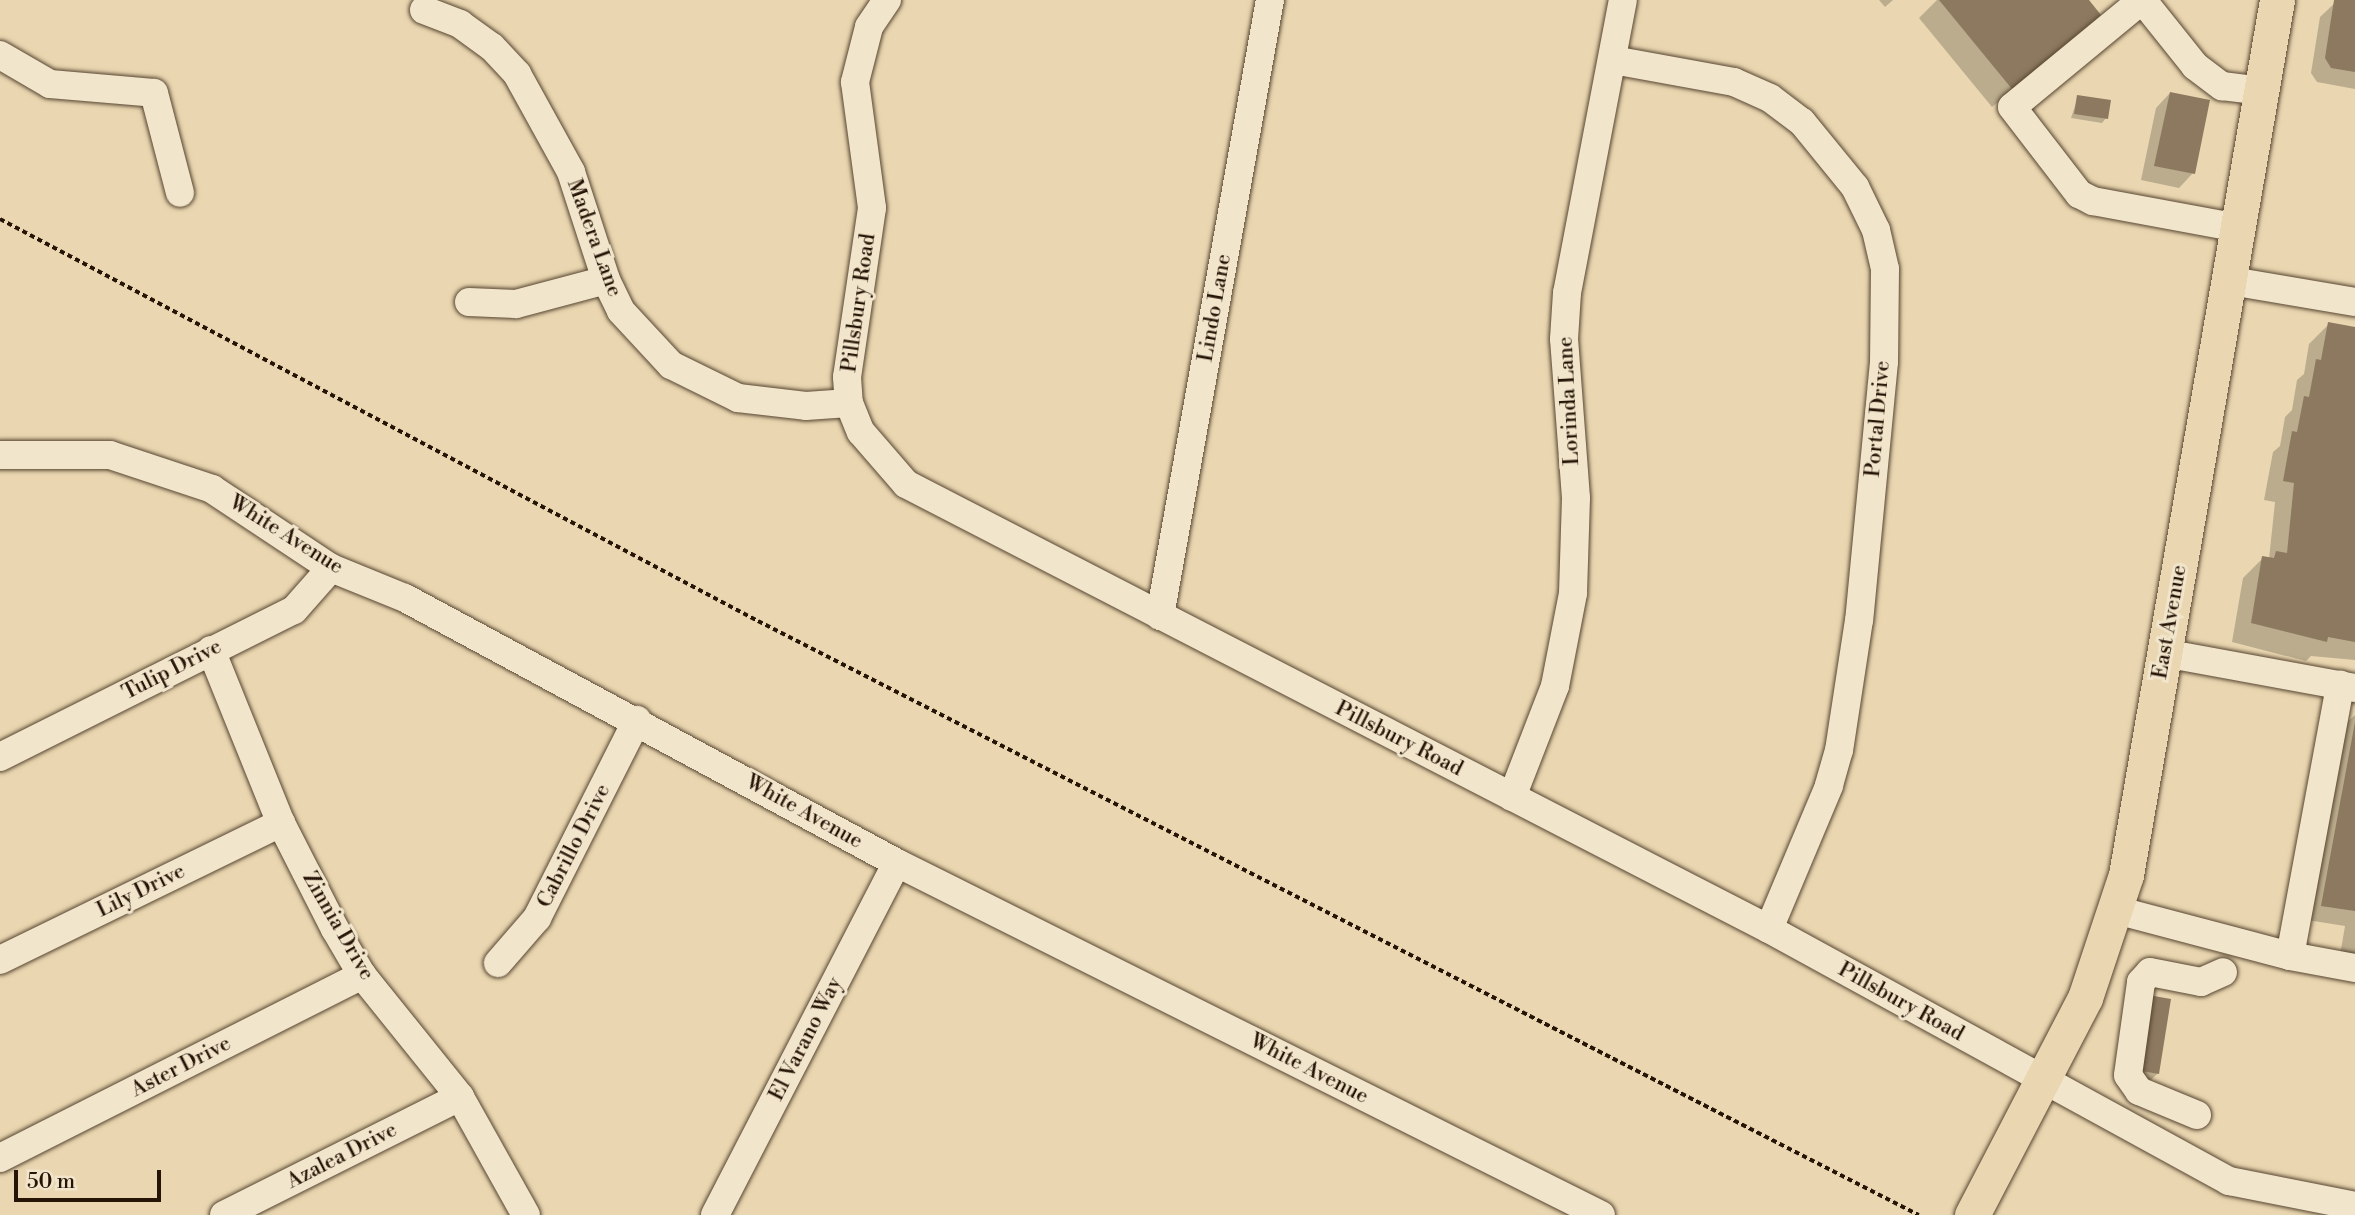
<!DOCTYPE html>
<html>
<head>
<meta charset="utf-8">
<style>
	body { margin:0 }
	#map { position:relative; width:2355px; height:1215px; overflow:hidden; background:#ead7b1; font-family:"Libre Bodoni",serif }
	div>[style] { position:absolute }
	[style*='--x'] { left:calc(var(--x)*1px); top:calc(var(--y)*1px); width:calc(var(--w)*1px); rotate:calc(var(--a)*1deg) }
	.shadow>* { inset:0; background:#0003 }
	.building>* { inset:0; background:#8c795f }
	.path>* { height:3.5px; margin-top:-1.75px; transform-origin:0; background:repeating-linear-gradient(90deg,#261406 0 5px,transparent 0 8.5px) }
	.roads { filter:drop-shadow(0 0 2px #574531) drop-shadow(0 0 2px #574531) }
	.minor>* { height:28px; margin:-14px; padding:0 14px; transform-origin:14px; border-radius:14px; background:#f1e5cc }
	.major>* { height:35px; margin:-17.5px; padding:0 17.5px; transform-origin:17.5px; border-radius:17.5px; background:#ead7b1 }
	span { translate:-50% -50%; white-space:nowrap; text-align:center; line-height:1.15; -webkit-text-stroke:6px #f1e5cc; paint-order:stroke }
	.street-label { font-size:21px; color:#261406 }
	.scale { position:absolute; left:14px; top:1170px; width:147px; height:32px; box-sizing:border-box; border:4px solid #261406; border-top:0; padding-left:9px; font-size:21px; line-height:24px; white-space:nowrap; color:#261406; -webkit-text-stroke:5px #f1e5cc; paint-order:stroke }
</style>
</head>
<body>
<div id="map">
	<div class="shadow">
		<i style="clip-path:polygon(1879px 0,1893px 0,1885px 7px)"></i>
		<i style="clip-path:polygon(1937px 0,2087px 0,2099px 15px,1992px 107px,1919px 18px)"></i>
		<i style="clip-path:polygon(2338px 0,2355px 0,2355px 89px,2317px 82px,2311px 73px,2320px 17px)"></i>
		<i style="clip-path:polygon(2170px 93px,2193px 173px,2179px 188px,2141px 180px,2156px 108px)"></i>
		<i style="clip-path:polygon(2078px 97px,2106px 118px,2102px 123px,2071px 118px)"></i>
		<i style="clip-path:polygon(2329px 324px,2355px 328px,2355px 660px,2311px 656px,2306px 661px,2232px 642px,2243px 578px,2263px 558px,2269px 559px,2275px 502px,2264px 500px,2273px 452px,2280px 446px,2285px 417px,2292px 410px,2297px 380px,2304px 374px,2309px 344px)"></i>
		<i style="clip-path:polygon(2355px 715px,2355px 964px,2339px 961px,2345px 926px,2307px 920px,2341px 728px)"></i>
		<i style="clip-path:polygon(2133px 1011px,2158px 1073px,2143px 1088px)"></i>
	</div>
	<div class="building">
		<i style="clip-path:polygon(1939px 0,2089px 0,2101px 15px,2012px 89px)"></i>
		<i style="clip-path:polygon(2334px 0,2355px 0,2355px 72px,2331px 68px,2325px 58px)"></i>
		<i style="clip-path:polygon(2170px 92px,2210px 100px,2195px 174px,2154px 166px)"></i>
		<i style="clip-path:polygon(2077px 95px,2111px 100px,2108px 119px,2074px 114px)"></i>
		<i style="clip-path:polygon(2328px 322px,2355px 327px,2355px 642px,2328px 637px,2327px 642px,2251px 623px,2262px 556px,2274px 558px,2276px 551px,2287px 553px,2294px 483px,2283px 481px,2292px 431px,2297px 432px,2304px 396px,2309px 397px,2316px 359px,2321px 360px)"></i>
		<i style="clip-path:polygon(2355px 722px,2355px 911px,2321px 906px)"></i>
		<i style="clip-path:polygon(2148px 995px,2171px 999px,2159px 1074px,2136px 1070px)"></i>
	</div>
	<div class="path">
		<i style="--x:0;--y:219;--w:858;--a:27.94"></i>
		<i style="--x:758;--y:621;--w:1304;--a:27.1"></i>
	</div>
	<div class="roads">
		<div class="minor">
			<i style="--x:887;--y:0;--w:32;--a:124"></i>
			<i style="--x:869;--y:27;--w:57;--a:104.3"></i>
			<i style="--x:855;--y:82;--w:127;--a:82.3"></i>
			<i style="--x:872;--y:208;--w:171;--a:98.4"></i>
			<i style="--x:847;--y:377;--w:26;--a:86"></i>
			<i style="--x:849;--y:403;--w:31;--a:68"></i>
			<i style="--x:861;--y:432;--w:69;--a:49.1"></i>
			<i style="--x:906;--y:484;--w:971;--a:27.28"></i>
			<i style="--x:1769;--y:929;--w:525;--a:28.72"></i>
			<i style="--x:2229;--y:1181;--w:128;--a:11.2"></i>
			<i style="--x:2142;--y:0;--w:168;--a:140.5"></i>
			<i style="--x:2012;--y:107;--w:110;--a:52.4"></i>
			<i style="--x:2079;--y:194;--w:16;--a:27"></i>
			<i style="--x:2093;--y:201;--w:148;--a:10.5"></i>
			<i style="--x:2144;--y:2;--w:82;--a:51.4"></i>
			<i style="--x:2195;--y:66;--w:34;--a:37"></i>
			<i style="--x:2222;--y:86;--w:40;--a:7.1"></i>
			<i style="--x:424;--y:10;--w:39;--a:21"></i>
			<i style="--x:460;--y:24;--w:39;--a:36"></i>
			<i style="--x:492;--y:47;--w:37;--a:47"></i>
			<i style="--x:517;--y:74;--w:112;--a:61.1"></i>
			<i style="--x:571;--y:172;--w:114;--a:72"></i>
			<i style="--x:606;--y:280;--w:34;--a:64"></i>
			<i style="--x:621;--y:311;--w:74;--a:47.2"></i>
			<i style="--x:671;--y:365;--w:75;--a:26.2"></i>
			<i style="--x:738;--y:398;--w:68;--a:6.7"></i>
			<i style="--x:806;--y:406;--w:43;--a:-4"></i>
			<i style="--x:0;--y:55;--w:58;--a:30.1"></i>
			<i style="--x:50;--y:84;--w:104;--a:4.9"></i>
			<i style="--x:154;--y:93;--w:103;--a:75.4"></i>
			<i style="--x:1613;--y:60;--w:123;--a:10.3"></i>
			<i style="--x:1734;--y:82;--w:39;--a:24"></i>
			<i style="--x:1770;--y:98;--w:40;--a:37"></i>
			<i style="--x:1802;--y:122;--w:84;--a:50.8"></i>
			<i style="--x:1855;--y:187;--w:48;--a:64"></i>
			<i style="--x:1876;--y:230;--w:40;--a:77"></i>
			<i style="--x:1885;--y:269;--w:93;--a:90.6"></i>
			<i style="--x:1884;--y:362;--w:259;--a:95.5"></i>
			<i style="--x:1859;--y:620;--w:132;--a:98.7"></i>
			<i style="--x:1839;--y:750;--w:37;--a:106"></i>
			<i style="--x:1829;--y:786;--w:155;--a:112.8"></i>
			<i style="--x:2231;--y:281;--w:126;--a:9.6"></i>
			<i style="--x:469;--y:302;--w:47;--a:2.4"></i>
			<i style="--x:516;--y:304;--w:93;--a:-14.9"></i>
			<i style="--x:0;--y:455;--w:110;--a:0"></i>
			<i style="--x:110;--y:455;--w:108;--a:18.4"></i>
			<i style="--x:212;--y:489;--w:143;--a:33.6"></i>
			<i style="--x:331;--y:568;--w:80;--a:22.1"></i>
			<i style="--x:405;--y:598;--w:559;--a:28.31"></i>
			<i style="--x:897;--y:863;--w:787;--a:26.57"></i>
			<i style="--x:1160;--y:616;--w:626;--a:-79.88"></i>
			<i style="--x:211;--y:650;--w:187;--a:68"></i>
			<i style="--x:281;--y:823;--w:119;--a:63"></i>
			<i style="--x:335;--y:929;--w:53;--a:59.6"></i>
			<i style="--x:362;--y:975;--w:156;--a:51.2"></i>
			<i style="--x:460;--y:1097;--w:135;--a:60.8"></i>
			<i style="--x:2164;--y:653;--w:194;--a:10.4"></i>
			<i style="--x:0;--y:757;--w:329;--a:-26.6"></i>
			<i style="--x:294;--y:610;--w:56;--a:-48.6"></i>
			<i style="--x:1512;--y:797;--w:119;--a:-68.8"></i>
			<i style="--x:1555;--y:686;--w:95;--a:-79"></i>
			<i style="--x:1573;--y:593;--w:95;--a:-88.2"></i>
			<i style="--x:1576;--y:498;--w:159;--a:-94.3"></i>
			<i style="--x:1564;--y:339;--w:46;--a:-86.3"></i>
			<i style="--x:1567;--y:293;--w:298;--a:-79.2"></i>
			<i style="--x:2116;--y:910;--w:180;--a:14.8"></i>
			<i style="--x:2290;--y:956;--w:66;--a:10.5"></i>
			<i style="--x:2290;--y:956;--w:276;--a:-79.5"></i>
			<i style="--x:0;--y:960;--w:313;--a:-26"></i>
			<i style="--x:498;--y:963;--w:60;--a:-49.1"></i>
			<i style="--x:537;--y:918;--w:222;--a:-63.2"></i>
			<i style="--x:2197;--y:1115;--w:63;--a:-157.5"></i>
			<i style="--x:2139;--y:1091;--w:19;--a:-125"></i>
			<i style="--x:2128;--y:1075;--w:94;--a:-82"></i>
			<i style="--x:2141;--y:982;--w:13;--a:-48"></i>
			<i style="--x:2150;--y:972;--w:52;--a:11.1"></i>
			<i style="--x:2201;--y:982;--w:24;--a:-24"></i>
			<i style="--x:0;--y:1158;--w:406;--a:-26.8"></i>
			<i style="--x:224;--y:1215;--w:264;--a:-26.6"></i>
			<i style="--x:715;--y:1215;--w:396;--a:-62.7"></i>
		</div>
		<div class="major">
			<i style="--x:1972;--y:1215;--w:245;--a:-62.5"></i>
			<i style="--x:2085;--y:998;--w:130;--a:-71.6"></i>
			<i style="--x:2126;--y:875;--w:888;--a:-80.21"></i>
		</div>
	</div>
	<div class="street-label">
		<span style="left:594px;top:238px;rotate:70deg">Madera Lane</span>
		<span style="left:859px;top:303px;rotate:-82deg">Pillsbury Road</span>
		<span style="left:1215px;top:308px;rotate:-80deg">Lindo Lane</span>
		<span style="left:1569px;top:401px;rotate:-93deg">Lorinda Lane</span>
		<span style="left:1878px;top:419px;rotate:-85deg">Portal Drive</span>
		<span style="left:286px;top:535px;rotate:32deg">White Avenue</span>
		<span style="left:2170px;top:622px;rotate:-80deg">East Avenue</span>
		<span style="left:172px;top:670px;rotate:-27deg">Tulip Drive</span>
		<span style="left:1399px;top:739px;rotate:27deg">Pillsbury Road</span>
		<span style="left:804px;top:812px;rotate:29deg">White Avenue</span>
		<span style="left:574px;top:846px;rotate:-63deg">Cabrillo Drive</span>
		<span style="left:141px;top:891px;rotate:-26deg">Lily Drive</span>
		<span style="left:338px;top:926px;rotate:60deg">Zinnia Drive</span>
		<span style="left:1901px;top:1002px;rotate:29deg">Pillsbury Road</span>
		<span style="left:806px;top:1039px;rotate:-63deg">El Varano Way</span>
		<span style="left:181px;top:1067px;rotate:-27deg">Aster Drive</span>
		<span style="left:1309px;top:1069px;rotate:27deg">White Avenue</span>
		<span style="left:342px;top:1156px;rotate:-27deg">Azalea Drive</span>
	</div>
	<div class="scale">50 m</div>
</div>
</body>
</html>
